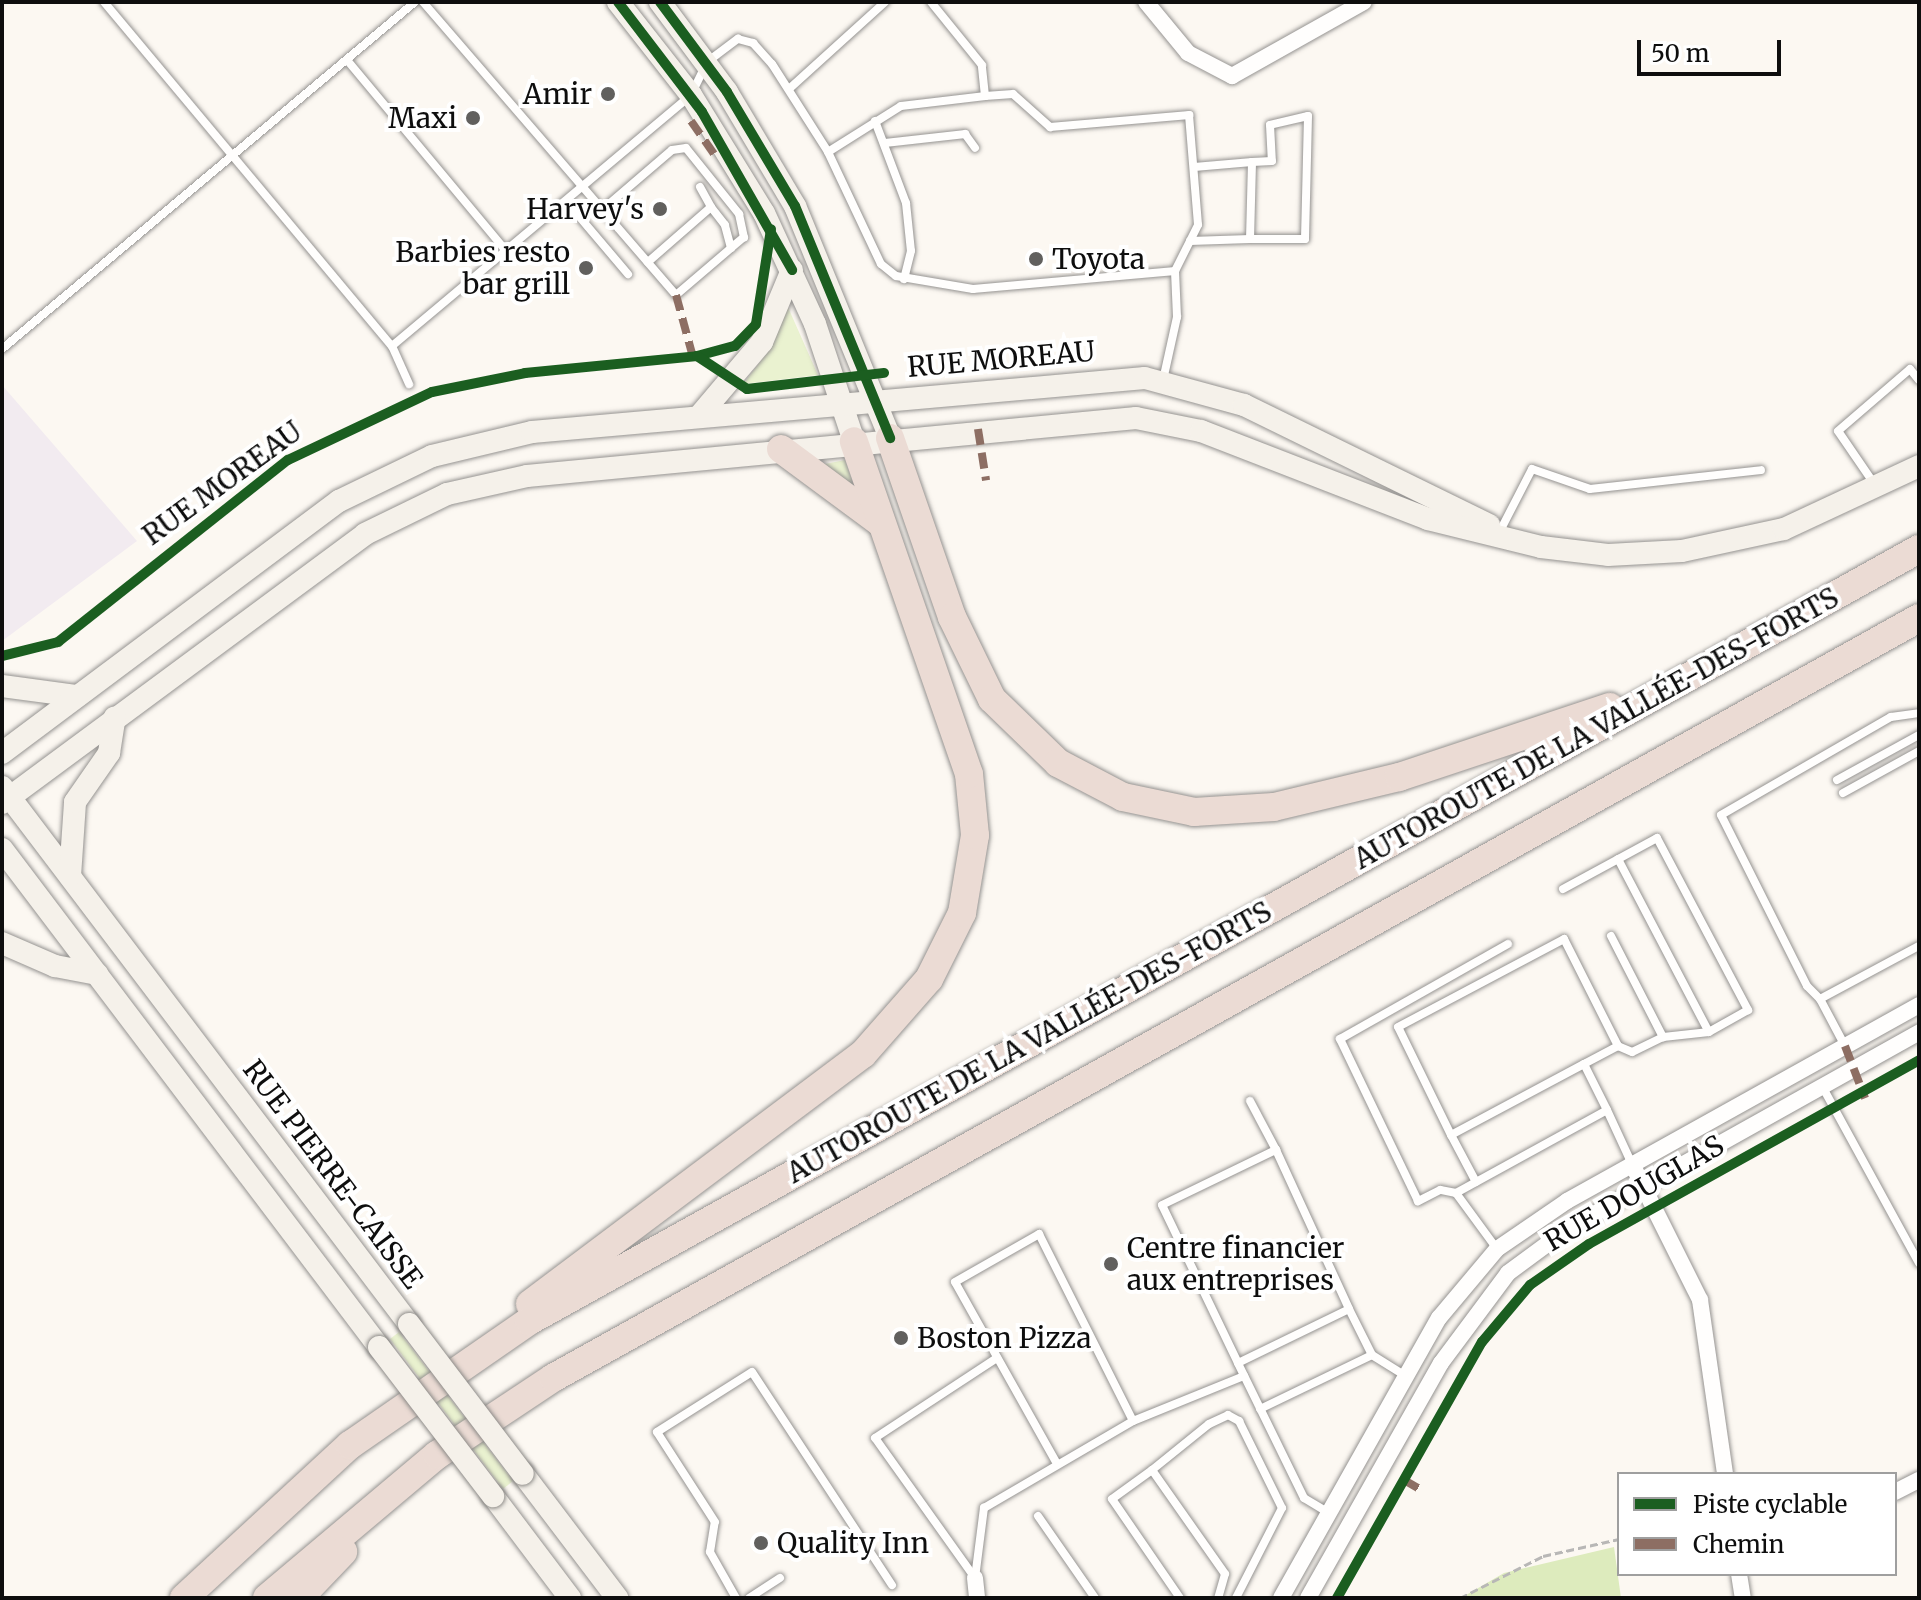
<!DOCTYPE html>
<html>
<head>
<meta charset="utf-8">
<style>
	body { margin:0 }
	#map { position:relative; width:1921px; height:1600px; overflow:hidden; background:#fcf8f2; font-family:Merriweather,serif }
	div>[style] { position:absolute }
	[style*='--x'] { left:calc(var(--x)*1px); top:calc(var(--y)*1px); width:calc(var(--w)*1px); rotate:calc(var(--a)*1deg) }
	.industrial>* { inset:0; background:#f2ebf0 }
	.green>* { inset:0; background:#eaf2d0 }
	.forest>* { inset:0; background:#ddebbd }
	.path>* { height:3px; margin-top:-1.5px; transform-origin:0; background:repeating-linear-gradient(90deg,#b8b7b6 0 8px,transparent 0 12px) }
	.roads { filter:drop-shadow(0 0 2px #959391) drop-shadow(0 0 2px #959391) }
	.lane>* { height:8px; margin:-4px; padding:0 4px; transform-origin:4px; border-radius:4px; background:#fffefd }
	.street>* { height:16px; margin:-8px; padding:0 8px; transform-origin:8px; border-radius:8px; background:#fffefd }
	.secondary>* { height:22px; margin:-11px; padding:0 11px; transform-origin:11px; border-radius:11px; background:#f5f1ea }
	.highway>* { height:28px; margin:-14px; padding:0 14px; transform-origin:14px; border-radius:14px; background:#ebdbd4 }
	.bridges { filter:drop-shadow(0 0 2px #8c8a87) drop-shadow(0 0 2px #8c8a87) }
	.secondary-bridge>* { height:22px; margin:-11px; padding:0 11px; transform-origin:11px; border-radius:11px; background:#f5f1ea }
	.quiet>* { height:8px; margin-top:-4px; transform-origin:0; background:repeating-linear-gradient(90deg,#8d6e63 0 16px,transparent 0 24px) }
	.cycleway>* { height:10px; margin:-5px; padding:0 5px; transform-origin:5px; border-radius:5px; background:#1b5e20 }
	.dots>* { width:22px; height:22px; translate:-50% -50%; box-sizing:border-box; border:4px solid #fff; border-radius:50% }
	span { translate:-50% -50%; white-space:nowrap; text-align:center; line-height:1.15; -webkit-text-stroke:8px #fff; paint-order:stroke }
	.poi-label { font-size:28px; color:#0e0e0e }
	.right { translate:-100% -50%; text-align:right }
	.left { translate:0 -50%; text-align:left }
	.street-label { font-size:28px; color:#0e0e0e }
	.frame { position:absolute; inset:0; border:4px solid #0e0e0e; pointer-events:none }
	.legend { position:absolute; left:1617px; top:1472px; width:280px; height:104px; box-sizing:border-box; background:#fff; border:2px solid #9f9f9f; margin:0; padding:10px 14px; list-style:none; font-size:24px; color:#0e0e0e }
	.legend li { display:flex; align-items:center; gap:16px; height:40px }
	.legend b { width:40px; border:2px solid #9f9f9f }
	.scale { position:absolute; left:1637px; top:40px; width:144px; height:36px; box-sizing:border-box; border:4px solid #0e0e0e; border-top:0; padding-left:10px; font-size:24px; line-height:28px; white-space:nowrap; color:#0e0e0e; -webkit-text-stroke:6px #fff; paint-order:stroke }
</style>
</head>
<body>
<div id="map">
	<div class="industrial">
		<i style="clip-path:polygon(2px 385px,137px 541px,2px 641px)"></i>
	</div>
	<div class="green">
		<i style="clip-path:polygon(787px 305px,818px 375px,743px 384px,770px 349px)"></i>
		<i style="clip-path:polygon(845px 460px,855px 490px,820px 465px)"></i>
		<i style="clip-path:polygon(399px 1332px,513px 1481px,503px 1489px,390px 1339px)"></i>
	</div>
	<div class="forest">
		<i style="clip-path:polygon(1614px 1547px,1621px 1598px,1461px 1598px,1504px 1573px)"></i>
	</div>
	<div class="path">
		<i style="--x:1460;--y:1598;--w:93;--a:-26.8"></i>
		<i style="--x:1543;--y:1556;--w:78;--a:-12.6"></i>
	</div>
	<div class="roads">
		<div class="lane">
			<i style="--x:104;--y:2;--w:449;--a:50.1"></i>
			<i style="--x:392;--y:346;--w:390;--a:-40"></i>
			<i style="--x:691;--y:95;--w:37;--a:-64"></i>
			<i style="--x:707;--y:62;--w:39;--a:-37"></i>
			<i style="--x:738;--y:39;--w:16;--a:15"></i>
			<i style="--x:753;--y:43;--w:28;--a:48"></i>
			<i style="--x:772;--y:64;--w:104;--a:57.5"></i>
			<i style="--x:828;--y:152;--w:124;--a:64.7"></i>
			<i style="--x:881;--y:264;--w:19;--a:39"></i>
			<i style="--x:896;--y:276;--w:78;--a:9.6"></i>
			<i style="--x:973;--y:289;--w:203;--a:-5.1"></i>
			<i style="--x:1175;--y:271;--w:46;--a:87.5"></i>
			<i style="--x:1177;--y:317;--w:65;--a:102.5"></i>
			<i style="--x:423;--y:2;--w:387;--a:49.2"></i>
			<i style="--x:676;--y:295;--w:72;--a:-40.5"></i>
			<i style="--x:731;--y:248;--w:24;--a:-105"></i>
			<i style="--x:725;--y:225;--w:23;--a:-128"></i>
			<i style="--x:711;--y:207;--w:84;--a:138.9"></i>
			<i style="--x:347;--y:60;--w:249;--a:50.2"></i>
			<i style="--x:789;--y:89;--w:130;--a:-42.2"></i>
			<i style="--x:985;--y:96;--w:28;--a:-4"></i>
			<i style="--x:1013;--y:94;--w:50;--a:41.7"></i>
			<i style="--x:1050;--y:127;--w:140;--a:-4.9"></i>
			<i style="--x:1189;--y:115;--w:110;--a:85.3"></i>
			<i style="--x:1198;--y:225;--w:51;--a:116.6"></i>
			<i style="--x:875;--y:121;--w:88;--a:69.3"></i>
			<i style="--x:906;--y:203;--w:48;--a:84.1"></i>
			<i style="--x:911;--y:251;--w:29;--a:104"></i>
			<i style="--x:885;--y:143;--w:81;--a:-6.4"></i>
			<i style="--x:965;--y:134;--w:17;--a:54"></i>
			<i style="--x:828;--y:152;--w:86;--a:-32.2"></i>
			<i style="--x:901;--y:106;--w:85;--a:-6.8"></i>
			<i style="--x:985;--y:96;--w:31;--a:-96"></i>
			<i style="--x:982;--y:65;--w:81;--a:-129"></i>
			<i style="--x:700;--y:187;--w:23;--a:61"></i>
			<i style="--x:566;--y:201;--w:96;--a:49.7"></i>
			<i style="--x:602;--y:210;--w:92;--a:-40.6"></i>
			<i style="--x:672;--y:150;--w:14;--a:-8"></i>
			<i style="--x:686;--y:148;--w:85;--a:51.2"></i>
			<i style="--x:739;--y:214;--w:24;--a:78"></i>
			<i style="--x:744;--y:237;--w:17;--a:140"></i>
			<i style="--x:1250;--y:239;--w:55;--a:0"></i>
			<i style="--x:1305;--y:239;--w:123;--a:-88.6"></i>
			<i style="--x:1308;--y:116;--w:39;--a:167"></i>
			<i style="--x:1270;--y:125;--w:36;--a:87"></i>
			<i style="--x:1272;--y:161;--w:20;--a:177"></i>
			<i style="--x:1190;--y:241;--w:60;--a:-1.9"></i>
			<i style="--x:1250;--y:239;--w:77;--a:-88.5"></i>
			<i style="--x:1252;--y:162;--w:58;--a:175.1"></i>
			<i style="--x:392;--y:346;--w:42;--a:65.9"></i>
			<i style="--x:2;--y:349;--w:539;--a:-40.04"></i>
			<i style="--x:1875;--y:485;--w:65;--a:-124.4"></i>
			<i style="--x:1838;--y:431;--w:95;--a:-40.7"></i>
			<i style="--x:1910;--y:369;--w:14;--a:51"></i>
			<i style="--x:1499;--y:533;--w:72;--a:-62.7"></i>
			<i style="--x:1532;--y:469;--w:61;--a:19"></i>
			<i style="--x:1590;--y:489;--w:172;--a:-6.3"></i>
			<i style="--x:1837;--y:780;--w:94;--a:-28.8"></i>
			<i style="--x:1843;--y:793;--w:87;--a:-28.9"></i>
			<i style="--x:1618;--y:859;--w:195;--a:62.3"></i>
			<i style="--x:1563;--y:889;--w:107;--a:-28.5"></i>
			<i style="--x:1657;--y:838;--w:195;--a:62.1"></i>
			<i style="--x:1748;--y:1010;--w:45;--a:150.6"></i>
			<i style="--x:1709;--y:1032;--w:46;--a:173.8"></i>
			<i style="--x:1663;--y:1037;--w:34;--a:154"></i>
			<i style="--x:1632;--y:1052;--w:15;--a:-157"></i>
			<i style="--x:1611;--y:936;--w:114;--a:62.8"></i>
			<i style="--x:1820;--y:999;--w:18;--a:-135"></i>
			<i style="--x:1807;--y:986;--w:191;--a:-116.7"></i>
			<i style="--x:1721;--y:815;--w:196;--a:-30"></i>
			<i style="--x:1891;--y:717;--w:28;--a:-8"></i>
			<i style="--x:1845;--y:1046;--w:53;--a:-118"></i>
			<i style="--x:1820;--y:999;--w:112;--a:-28.2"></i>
			<i style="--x:1822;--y:1086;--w:202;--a:61.3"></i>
			<i style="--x:1250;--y:1101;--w:55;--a:62"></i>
			<i style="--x:1451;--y:1135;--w:120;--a:-116.1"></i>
			<i style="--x:1398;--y:1027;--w:188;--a:-27.9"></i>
			<i style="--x:1564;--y:939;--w:120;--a:63.2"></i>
			<i style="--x:1618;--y:1046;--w:38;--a:152"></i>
			<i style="--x:1476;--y:1182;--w:53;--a:-118"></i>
			<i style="--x:1451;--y:1135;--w:151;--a:-28.1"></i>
			<i style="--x:1584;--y:1064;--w:51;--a:63.4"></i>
			<i style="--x:1456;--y:1193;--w:16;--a:-169"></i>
			<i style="--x:1440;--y:1190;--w:25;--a:153"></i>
			<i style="--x:1418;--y:1201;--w:180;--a:-115.7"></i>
			<i style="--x:1340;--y:1039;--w:193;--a:-29.5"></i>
			<i style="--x:1497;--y:1249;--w:69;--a:-126.2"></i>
			<i style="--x:1456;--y:1193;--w:172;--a:-28.8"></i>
			<i style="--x:1607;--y:1110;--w:60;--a:65.2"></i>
			<i style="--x:1238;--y:1363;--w:175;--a:-115.7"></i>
			<i style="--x:1162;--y:1205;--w:127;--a:-25.8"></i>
			<i style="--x:1276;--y:1150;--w:175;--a:65.3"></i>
			<i style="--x:1260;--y:1409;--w:124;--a:-25.7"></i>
			<i style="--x:1056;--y:1462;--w:206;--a:-119.3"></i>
			<i style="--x:955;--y:1282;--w:97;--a:-29.7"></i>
			<i style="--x:1039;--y:1234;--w:209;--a:63.3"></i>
			<i style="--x:1152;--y:1470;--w:73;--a:-38.9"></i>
			<i style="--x:1209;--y:1424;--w:21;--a:-25"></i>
			<i style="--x:1228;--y:1415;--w:13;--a:29"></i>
			<i style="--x:1239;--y:1421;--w:97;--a:63.7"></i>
			<i style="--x:1282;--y:1508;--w:101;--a:117.1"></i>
			<i style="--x:1329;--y:1513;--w:29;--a:-149"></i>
			<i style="--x:1304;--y:1498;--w:150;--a:-116.1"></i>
			<i style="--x:1238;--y:1363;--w:123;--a:-25.9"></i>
			<i style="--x:1349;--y:1309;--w:51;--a:63.4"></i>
			<i style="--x:1372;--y:1355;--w:40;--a:32"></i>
			<i style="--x:1038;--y:1516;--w:100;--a:55.2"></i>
			<i style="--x:975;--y:1578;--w:71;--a:-82.7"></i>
			<i style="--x:984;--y:1508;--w:173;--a:-30.3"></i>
			<i style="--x:1133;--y:1421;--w:120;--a:-22.1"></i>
			<i style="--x:975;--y:1578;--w:172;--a:-125.5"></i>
			<i style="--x:875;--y:1438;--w:146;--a:-33.3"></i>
			<i style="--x:736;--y:1598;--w:53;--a:-119.5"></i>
			<i style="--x:710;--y:1552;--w:30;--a:-81"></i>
			<i style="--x:715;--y:1522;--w:107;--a:-122.8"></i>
			<i style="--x:657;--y:1432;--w:112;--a:-32.3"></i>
			<i style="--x:752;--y:1372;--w:255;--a:56.7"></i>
			<i style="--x:749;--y:1598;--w:37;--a:-33"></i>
			<i style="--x:1180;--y:1598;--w:120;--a:-124.5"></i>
			<i style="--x:1112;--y:1499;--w:49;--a:-35.9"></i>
			<i style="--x:1152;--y:1470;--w:127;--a:54.9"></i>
			<i style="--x:1225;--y:1574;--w:25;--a:106"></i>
		</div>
		<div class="street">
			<i style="--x:1146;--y:2;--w:66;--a:50.5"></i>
			<i style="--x:1188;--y:53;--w:50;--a:27.6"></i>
			<i style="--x:1232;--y:76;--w:151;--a:-29.3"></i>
			<i style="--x:1632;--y:1164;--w:152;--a:63.4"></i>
			<i style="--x:1700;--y:1300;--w:176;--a:81.8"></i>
			<i style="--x:1895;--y:1492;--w:27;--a:-27"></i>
			<i style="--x:1739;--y:1574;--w:24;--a:81"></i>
			<i style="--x:975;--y:1578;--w:20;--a:84"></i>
			<i style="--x:1281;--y:1598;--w:322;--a:-60.6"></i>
			<i style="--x:1439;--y:1318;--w:90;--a:-50"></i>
			<i style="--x:1497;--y:1249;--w:85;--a:-34.4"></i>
			<i style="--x:1567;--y:1201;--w:403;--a:-29.1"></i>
			<i style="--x:1308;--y:1598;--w:270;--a:-60.5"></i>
			<i style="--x:1441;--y:1363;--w:112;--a:-53.3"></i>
			<i style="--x:1508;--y:1273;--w:76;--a:-36.4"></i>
			<i style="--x:1569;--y:1228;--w:401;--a:-29.2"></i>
		</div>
		<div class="secondary">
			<i style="--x:618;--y:2;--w:118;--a:51.9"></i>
			<i style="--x:691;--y:95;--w:139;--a:58.3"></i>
			<i style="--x:764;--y:213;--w:122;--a:65.3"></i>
			<i style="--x:815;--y:324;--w:123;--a:71.6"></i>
			<i style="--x:660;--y:2;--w:112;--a:53.3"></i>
			<i style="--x:727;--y:92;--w:133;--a:59.2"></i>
			<i style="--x:795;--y:206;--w:251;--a:67.7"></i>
			<i style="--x:700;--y:415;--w:96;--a:-49.7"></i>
			<i style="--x:762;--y:342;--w:78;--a:-67.4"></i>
			<i style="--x:2;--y:686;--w:76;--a:7.6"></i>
			<i style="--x:2;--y:753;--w:421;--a:-36.8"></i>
			<i style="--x:339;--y:501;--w:103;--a:-25.8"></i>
			<i style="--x:432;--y:456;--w:103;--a:-13.5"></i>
			<i style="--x:532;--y:432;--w:615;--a:-5.03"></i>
			<i style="--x:1145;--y:378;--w:103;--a:15.3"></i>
			<i style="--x:1244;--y:405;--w:273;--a:26.1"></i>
			<i style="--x:2;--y:787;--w:674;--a:52.84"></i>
			<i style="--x:2;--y:803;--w:452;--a:-36.5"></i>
			<i style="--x:365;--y:534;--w:91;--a:-26"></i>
			<i style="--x:447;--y:494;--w:82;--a:-12.7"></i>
			<i style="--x:527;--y:476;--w:612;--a:-5.44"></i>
			<i style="--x:1136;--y:418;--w:66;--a:11.3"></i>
			<i style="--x:1201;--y:431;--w:243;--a:21.2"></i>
			<i style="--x:1428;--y:519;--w:116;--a:13.9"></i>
			<i style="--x:1541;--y:547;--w:67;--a:6.8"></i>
			<i style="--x:1608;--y:555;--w:74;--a:-3.1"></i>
			<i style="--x:1682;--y:551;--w:104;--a:-12.2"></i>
			<i style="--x:1784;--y:529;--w:149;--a:-25"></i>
			<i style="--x:2;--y:849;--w:625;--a:52.87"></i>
			<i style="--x:70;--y:876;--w:74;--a:-86.1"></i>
			<i style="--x:75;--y:802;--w:60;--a:-55.2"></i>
			<i style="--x:109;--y:753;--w:36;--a:-81"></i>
			<i style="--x:2;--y:943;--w:58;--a:23.5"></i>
			<i style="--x:55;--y:966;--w:43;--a:10.8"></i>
			<i style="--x:523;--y:1474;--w:156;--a:52.8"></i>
			<i style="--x:493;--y:1496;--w:128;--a:53"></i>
		</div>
		<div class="highway">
			<i style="--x:890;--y:438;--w:189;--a:70.9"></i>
			<i style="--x:952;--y:617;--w:91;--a:64"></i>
			<i style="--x:992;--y:699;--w:92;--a:44.1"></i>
			<i style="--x:1058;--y:763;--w:73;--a:27.6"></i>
			<i style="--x:1123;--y:797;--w:73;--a:11.9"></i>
			<i style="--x:1194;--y:812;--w:80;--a:-3.6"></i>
			<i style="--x:1274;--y:807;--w:129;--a:-13.5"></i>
			<i style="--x:1399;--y:777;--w:222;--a:-18.4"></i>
			<i style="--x:781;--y:449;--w:124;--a:36.5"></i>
			<i style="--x:530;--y:1304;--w:416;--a:-36.9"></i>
			<i style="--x:863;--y:1054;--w:100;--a:-48.7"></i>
			<i style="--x:929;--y:979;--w:74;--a:-63.4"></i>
			<i style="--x:962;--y:913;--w:79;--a:-80.5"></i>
			<i style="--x:975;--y:835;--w:61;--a:-95.6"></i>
			<i style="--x:969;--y:774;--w:352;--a:-109.1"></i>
			<i style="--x:184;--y:1598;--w:226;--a:-42.7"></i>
			<i style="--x:350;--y:1445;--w:218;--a:-34.7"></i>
			<i style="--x:529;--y:1321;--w:1590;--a:-29.05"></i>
			<i style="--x:267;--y:1598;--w:222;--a:-40.1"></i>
			<i style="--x:437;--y:1455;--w:139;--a:-33.6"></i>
			<i style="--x:553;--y:1378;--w:1563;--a:-29.09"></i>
			<i style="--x:299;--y:1598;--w:64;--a:-46.3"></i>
		</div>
	</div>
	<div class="bridges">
		<div class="secondary-bridge">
			<i style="--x:409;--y:1324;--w:188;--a:52.8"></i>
			<i style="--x:379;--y:1347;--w:188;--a:52.6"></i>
		</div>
	</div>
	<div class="quiet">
		<i style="--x:691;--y:121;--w:40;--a:55.1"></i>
		<i style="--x:676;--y:295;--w:64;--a:74.7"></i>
		<i style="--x:978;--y:429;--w:52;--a:81.1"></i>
		<i style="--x:1845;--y:1046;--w:56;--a:69"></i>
		<i style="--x:1404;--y:1480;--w:22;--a:30"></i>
	</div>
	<div class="cycleway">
		<i style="--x:618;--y:2;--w:138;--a:52.6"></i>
		<i style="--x:702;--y:112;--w:182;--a:60.3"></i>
		<i style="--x:660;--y:2;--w:112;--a:53.3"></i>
		<i style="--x:727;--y:92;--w:133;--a:59.2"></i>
		<i style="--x:795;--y:206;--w:251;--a:67.7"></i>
		<i style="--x:697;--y:356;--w:39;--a:-15"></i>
		<i style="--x:735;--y:346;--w:30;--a:-46"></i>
		<i style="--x:756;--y:324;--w:96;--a:-81"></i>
		<i style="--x:2;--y:656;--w:58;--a:-14"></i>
		<i style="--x:58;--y:642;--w:293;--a:-38.4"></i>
		<i style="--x:288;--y:460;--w:159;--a:-25.3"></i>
		<i style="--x:432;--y:392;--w:95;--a:-11.5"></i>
		<i style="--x:525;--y:373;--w:173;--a:-5.6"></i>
		<i style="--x:697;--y:356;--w:60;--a:33.4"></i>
		<i style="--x:747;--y:389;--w:138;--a:-6.7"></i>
		<i style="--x:1337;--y:1598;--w:294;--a:-60.5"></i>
		<i style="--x:1482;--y:1342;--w:75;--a:-49.9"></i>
		<i style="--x:1530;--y:1285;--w:72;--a:-34.8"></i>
		<i style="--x:1589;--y:1244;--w:378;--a:-29.1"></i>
	</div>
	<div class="dots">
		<i style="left:608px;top:94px;background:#61605e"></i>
		<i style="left:473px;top:118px;background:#61605e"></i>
		<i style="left:660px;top:209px;background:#61605e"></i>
		<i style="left:1036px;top:259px;background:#61605e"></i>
		<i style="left:586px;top:268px;background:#61605e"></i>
		<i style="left:1111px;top:1264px;background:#61605e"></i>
		<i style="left:901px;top:1338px;background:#61605e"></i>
		<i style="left:761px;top:1543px;background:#61605e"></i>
	</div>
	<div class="poi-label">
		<span class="right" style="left:592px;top:94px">Amir</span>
		<span class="right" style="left:457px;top:118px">Maxi</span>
		<span class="right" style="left:644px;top:209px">Harvey's</span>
		<span class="right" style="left:570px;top:268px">Barbies resto<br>bar grill</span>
		<span class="left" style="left:1052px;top:259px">Toyota</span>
		<span class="left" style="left:1127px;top:1264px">Centre financier<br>aux entreprises</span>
		<span class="left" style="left:917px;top:1338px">Boston Pizza</span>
		<span class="left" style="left:777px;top:1543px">Quality Inn</span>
	</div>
	<div class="street-label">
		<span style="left:1001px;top:359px;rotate:-5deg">RUE MOREAU</span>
		<span style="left:222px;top:483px;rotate:-36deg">RUE MOREAU</span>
		<span style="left:1596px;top:728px;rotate:-29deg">AUTOROUTE DE LA VALLÉE-DES-FORTS</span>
		<span style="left:1029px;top:1042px;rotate:-29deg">AUTOROUTE DE LA VALLÉE-DES-FORTS</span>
		<span style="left:333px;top:1174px;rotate:53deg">RUE PIERRE-CAISSE</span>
		<span style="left:1634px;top:1193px;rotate:-30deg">RUE DOUGLAS</span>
	</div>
	<div class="frame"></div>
	<ul class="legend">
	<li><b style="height:10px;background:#1b5e20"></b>Piste cyclable</li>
	<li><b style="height:10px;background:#8d6e63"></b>Chemin</li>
	</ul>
	<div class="scale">50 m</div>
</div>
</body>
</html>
